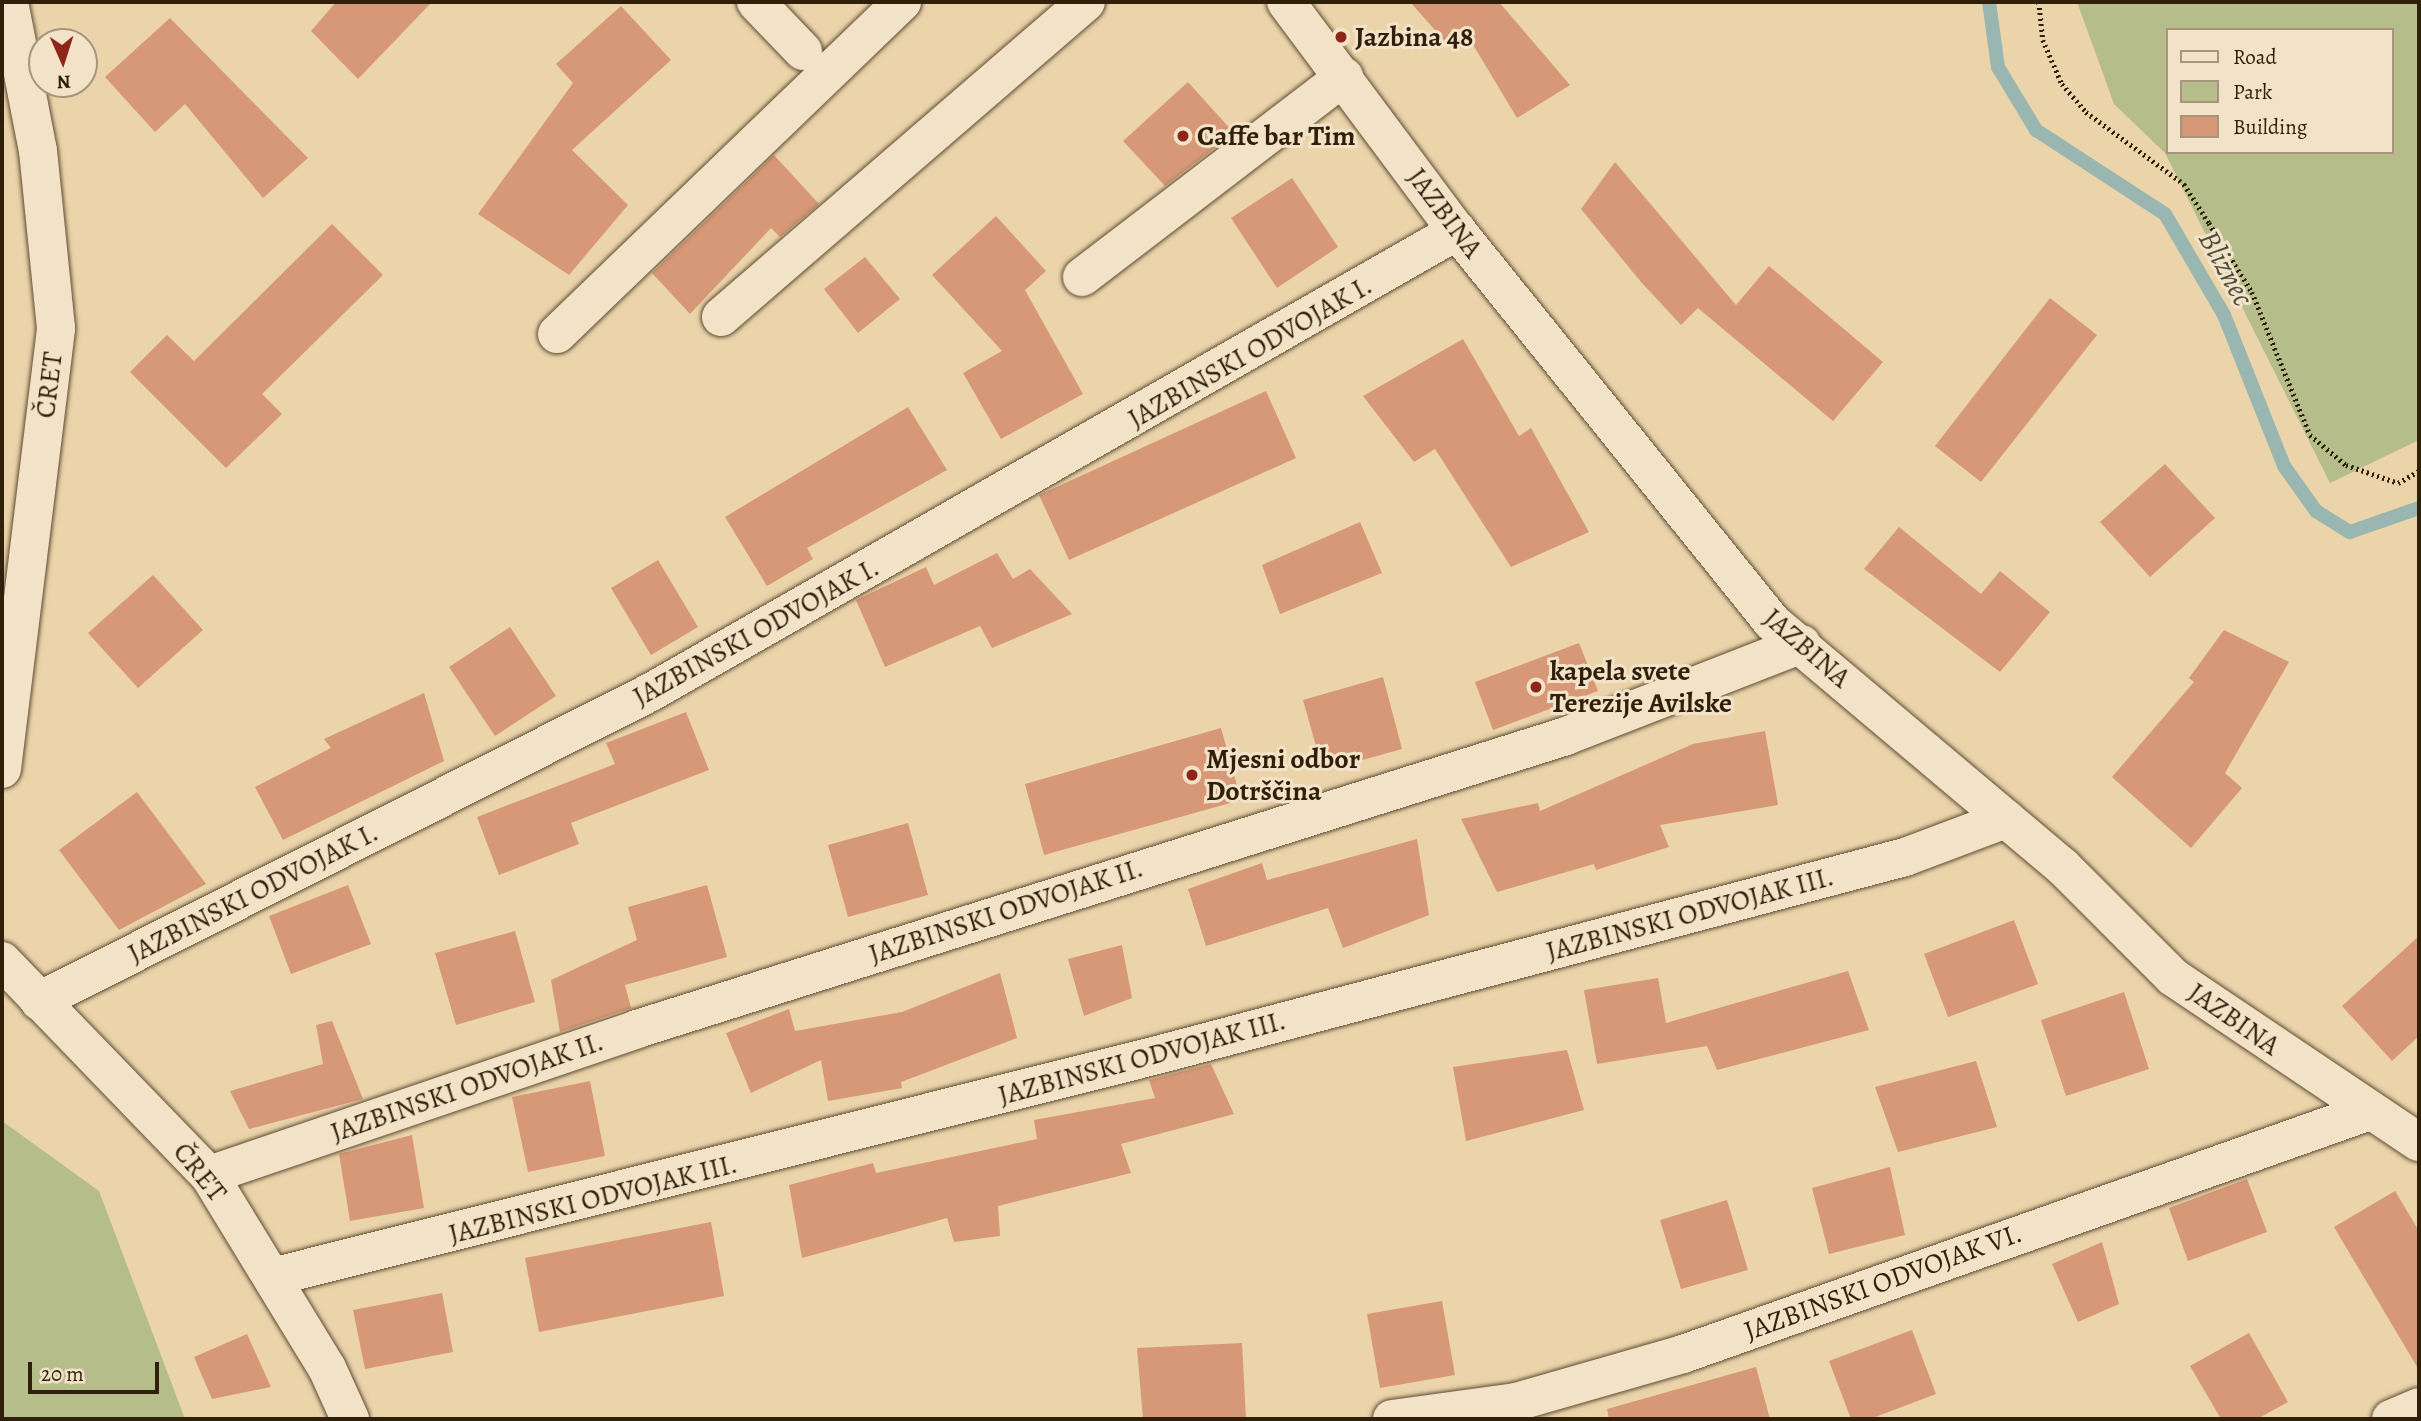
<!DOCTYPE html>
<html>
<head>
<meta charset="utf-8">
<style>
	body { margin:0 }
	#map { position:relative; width:2421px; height:1421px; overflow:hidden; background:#ebd4aa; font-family:Alegreya,serif }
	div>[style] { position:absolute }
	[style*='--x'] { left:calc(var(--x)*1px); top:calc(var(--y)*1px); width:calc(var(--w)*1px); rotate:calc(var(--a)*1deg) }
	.green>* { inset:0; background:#b5bd8a }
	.stream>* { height:14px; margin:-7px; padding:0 7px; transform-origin:7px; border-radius:7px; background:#99b7b0 }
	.building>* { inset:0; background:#d79877 }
	.path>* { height:4.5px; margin-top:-2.25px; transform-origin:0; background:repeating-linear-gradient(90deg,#2f1f0b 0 2px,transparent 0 5.5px) }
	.roads { filter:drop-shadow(0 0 2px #5e4c33) drop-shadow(0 0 2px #5e4c33) }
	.street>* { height:38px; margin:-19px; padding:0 19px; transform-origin:19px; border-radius:19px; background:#f2e3c8 }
	.secondary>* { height:38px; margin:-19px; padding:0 19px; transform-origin:19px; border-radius:19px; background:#f2e3c8 }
	.dots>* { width:19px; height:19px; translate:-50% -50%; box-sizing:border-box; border:4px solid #f2e3c8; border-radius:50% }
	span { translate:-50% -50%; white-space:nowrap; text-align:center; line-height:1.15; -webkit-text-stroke:6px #f2e3c8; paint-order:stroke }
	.poi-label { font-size:28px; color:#2f1f0b; font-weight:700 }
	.left { translate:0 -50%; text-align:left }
	.street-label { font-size:28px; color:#2f1f0b }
	.water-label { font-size:30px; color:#4f4d3d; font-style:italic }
	.frame { position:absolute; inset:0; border:4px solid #2f1f0b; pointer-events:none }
	.legend { position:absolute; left:2166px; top:28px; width:228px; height:126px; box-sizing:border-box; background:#f2e3c8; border:2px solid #a4957c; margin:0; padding:9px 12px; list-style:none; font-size:21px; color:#2f1f0b }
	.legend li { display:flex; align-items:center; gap:14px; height:35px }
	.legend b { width:35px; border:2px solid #a4957c }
	.north { position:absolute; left:28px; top:28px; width:70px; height:70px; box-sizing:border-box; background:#f2e3c8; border:2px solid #a4957c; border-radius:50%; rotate:177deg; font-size:19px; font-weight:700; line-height:28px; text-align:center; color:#2f1f0b }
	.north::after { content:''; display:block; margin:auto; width:24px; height:32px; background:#8f2418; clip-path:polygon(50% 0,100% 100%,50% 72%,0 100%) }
	.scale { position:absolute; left:28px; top:1362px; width:131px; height:32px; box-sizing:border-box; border:4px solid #2f1f0b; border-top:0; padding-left:9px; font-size:21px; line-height:24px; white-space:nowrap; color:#2f1f0b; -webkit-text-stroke:5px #f2e3c8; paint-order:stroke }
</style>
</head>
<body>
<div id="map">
	<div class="green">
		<i style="clip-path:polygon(evenodd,2077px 2px,2419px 2px,2419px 440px,2330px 483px,2165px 153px,2114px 104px,2077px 2px,2167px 30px,2391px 30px,2391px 152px,2167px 152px,2167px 30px)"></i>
		<i style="clip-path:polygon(2px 1121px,99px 1191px,185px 1419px,2px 1419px)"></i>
	</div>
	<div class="stream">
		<i style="--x:1989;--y:2;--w:66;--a:82.1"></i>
		<i style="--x:1998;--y:67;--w:74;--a:58.9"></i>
		<i style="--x:2036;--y:130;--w:154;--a:33.1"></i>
		<i style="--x:2165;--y:214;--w:117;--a:59.7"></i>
		<i style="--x:2224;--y:315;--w:162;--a:68.3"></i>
		<i style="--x:2284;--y:466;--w:55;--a:54.6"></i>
		<i style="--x:2316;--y:511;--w:40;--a:32"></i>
		<i style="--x:2350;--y:532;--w:73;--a:-19.2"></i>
	</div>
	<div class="building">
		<i style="clip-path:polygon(336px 2px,432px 2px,358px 79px,311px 31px)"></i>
		<i style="clip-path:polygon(1410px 2px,1499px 2px,1570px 85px,1517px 118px,1466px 33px,1451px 48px)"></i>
		<i style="clip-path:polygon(621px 6px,671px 60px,572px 150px,628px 205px,569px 275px,478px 214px,573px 83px,556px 64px)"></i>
		<i style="clip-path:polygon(170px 18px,308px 158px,263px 198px,185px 104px,155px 132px,105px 77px)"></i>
		<i style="clip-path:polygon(1188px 82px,1234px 133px,1165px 186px,1123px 141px)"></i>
		<i style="clip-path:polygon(774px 155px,819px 204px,780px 237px,771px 228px,690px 314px,652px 273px)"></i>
		<i style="clip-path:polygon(1615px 162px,1736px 305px,1769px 266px,1883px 362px,1833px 421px,1698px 308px,1681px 325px,1641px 282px,1581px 209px)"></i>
		<i style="clip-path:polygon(1292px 178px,1338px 247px,1277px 288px,1231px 218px)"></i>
		<i style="clip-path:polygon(996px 216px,1046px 271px,1025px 290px,1083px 394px,1001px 439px,963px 373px,1002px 351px,932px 275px)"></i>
		<i style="clip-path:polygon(332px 224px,383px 275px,262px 394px,282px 414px,226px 468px,130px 372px,167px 335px,194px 361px)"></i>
		<i style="clip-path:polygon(865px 257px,900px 299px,858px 333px,824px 289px)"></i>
		<i style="clip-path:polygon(2050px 298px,2097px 335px,1981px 482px,1935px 446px)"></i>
		<i style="clip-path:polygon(1463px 339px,1519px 436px,1531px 428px,1589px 532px,1511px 567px,1435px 449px,1414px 462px,1363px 396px)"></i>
		<i style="clip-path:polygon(1266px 391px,1296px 458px,1069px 560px,1039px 495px)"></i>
		<i style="clip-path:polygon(908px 407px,947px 470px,807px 548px,813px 559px,767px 586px,725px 517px)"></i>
		<i style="clip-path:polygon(2165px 464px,2215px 518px,2150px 577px,2100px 522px)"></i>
		<i style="clip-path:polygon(1360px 522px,1382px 573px,1280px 614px,1262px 565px)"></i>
		<i style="clip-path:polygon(1899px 527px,1981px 594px,2000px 571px,2050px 612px,2000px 672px,1864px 569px)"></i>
		<i style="clip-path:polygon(997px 553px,1013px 579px,1030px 569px,1072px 614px,992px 648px,980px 626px,885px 667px,856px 600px,926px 567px,934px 585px)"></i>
		<i style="clip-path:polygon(658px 560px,698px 627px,651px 655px,611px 588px)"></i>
		<i style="clip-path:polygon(153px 575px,203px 630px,138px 688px,88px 633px)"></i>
		<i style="clip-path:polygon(510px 627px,556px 696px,495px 736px,449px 667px)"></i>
		<i style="clip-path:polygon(2224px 630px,2289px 662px,2225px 773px,2242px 788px,2191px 848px,2112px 777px,2194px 682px,2189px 678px)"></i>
		<i style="clip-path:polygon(1579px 643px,1598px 691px,1493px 730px,1475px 682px)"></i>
		<i style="clip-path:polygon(1383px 677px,1402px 749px,1323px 771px,1303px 700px)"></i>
		<i style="clip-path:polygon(424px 693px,444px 761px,283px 840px,255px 787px,331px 748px,324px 739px)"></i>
		<i style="clip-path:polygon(686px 712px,709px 770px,571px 823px,579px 844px,499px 875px,477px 817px,615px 764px,606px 743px)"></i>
		<i style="clip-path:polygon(1221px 728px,1241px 800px,1044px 855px,1025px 784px)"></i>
		<i style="clip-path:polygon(1765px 731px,1778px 805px,1660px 825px,1669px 847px,1596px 870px,1594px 864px,1497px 892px,1461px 819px,1538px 803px,1540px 811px,1693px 744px)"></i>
		<i style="clip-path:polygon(137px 792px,206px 884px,119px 930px,59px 850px)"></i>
		<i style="clip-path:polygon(908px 823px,928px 895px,848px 917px,828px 845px)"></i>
		<i style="clip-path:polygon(1417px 839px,1429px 915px,1343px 948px,1328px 908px,1206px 946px,1188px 889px,1262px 863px,1267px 880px)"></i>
		<i style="clip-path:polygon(348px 885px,371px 944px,291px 974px,269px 916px)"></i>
		<i style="clip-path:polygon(707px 885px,727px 957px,625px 985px,631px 1008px,560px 1032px,551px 980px,637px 940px,628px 907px)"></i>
		<i style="clip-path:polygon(2014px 920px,2038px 984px,1948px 1017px,1924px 954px)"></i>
		<i style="clip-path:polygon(515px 931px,535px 1002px,456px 1025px,435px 953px)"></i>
		<i style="clip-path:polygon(2419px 936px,2419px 1036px,2392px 1061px,2342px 1006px)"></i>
		<i style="clip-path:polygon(1122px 945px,1132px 998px,1084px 1016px,1068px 959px)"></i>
		<i style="clip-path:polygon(1848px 971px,1869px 1030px,1717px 1070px,1707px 1046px,1597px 1064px,1584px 990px,1658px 978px,1666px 1023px)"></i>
		<i style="clip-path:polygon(1000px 973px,1017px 1038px,901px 1082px,902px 1088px,828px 1101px,821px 1060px,751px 1093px,726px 1033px,789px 1009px,795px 1031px,902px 1012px)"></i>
		<i style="clip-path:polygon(2124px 992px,2149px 1069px,2066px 1096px,2041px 1020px)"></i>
		<i style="clip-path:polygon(332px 1021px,363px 1099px,249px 1129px,230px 1091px,323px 1064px,316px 1025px)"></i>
		<i style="clip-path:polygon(1567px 1050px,1584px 1110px,1466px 1141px,1453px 1067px)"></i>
		<i style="clip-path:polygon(1976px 1061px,1997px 1127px,1898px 1152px,1875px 1087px)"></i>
		<i style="clip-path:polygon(1211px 1064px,1234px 1114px,1121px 1144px,1131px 1173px,998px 1206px,1000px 1236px,954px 1242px,947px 1218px,802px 1258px,789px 1185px,873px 1163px,876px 1173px,1037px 1139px,1034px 1120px,1155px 1098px,1149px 1080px)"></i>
		<i style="clip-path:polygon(590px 1081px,605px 1156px,528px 1172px,512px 1097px)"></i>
		<i style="clip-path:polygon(412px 1135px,424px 1208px,350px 1221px,339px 1154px)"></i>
		<i style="clip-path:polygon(1890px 1167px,1905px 1235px,1829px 1254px,1812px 1188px)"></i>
		<i style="clip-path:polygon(2247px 1179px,2267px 1232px,2188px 1261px,2169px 1208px)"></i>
		<i style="clip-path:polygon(2395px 1191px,2419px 1231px,2419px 1370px,2334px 1227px)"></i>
		<i style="clip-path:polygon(1727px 1200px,1748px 1270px,1681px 1289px,1660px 1220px)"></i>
		<i style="clip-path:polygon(711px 1222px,724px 1296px,539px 1332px,525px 1258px)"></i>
		<i style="clip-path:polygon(2102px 1242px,2119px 1304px,2078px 1322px,2052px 1264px)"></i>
		<i style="clip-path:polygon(442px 1293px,453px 1352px,365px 1369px,353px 1310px)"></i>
		<i style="clip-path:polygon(1442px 1301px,1455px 1375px,1380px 1388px,1367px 1314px)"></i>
		<i style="clip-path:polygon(1912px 1330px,1936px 1394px,1870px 1419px,1851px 1419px,1829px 1361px)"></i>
		<i style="clip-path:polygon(2249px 1333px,2288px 1402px,2257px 1419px,2221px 1419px,2190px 1366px)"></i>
		<i style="clip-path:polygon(247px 1334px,271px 1387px,212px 1399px,194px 1357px)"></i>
		<i style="clip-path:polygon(1242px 1343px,1246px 1419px,1143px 1419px,1137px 1348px)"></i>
		<i style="clip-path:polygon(1756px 1367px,1770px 1419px,1609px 1419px,1607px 1409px)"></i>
	</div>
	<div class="path">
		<i style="--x:2039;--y:2;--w:38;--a:84"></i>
		<i style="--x:2043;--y:40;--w:48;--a:66.6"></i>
		<i style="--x:2062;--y:84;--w:37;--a:49"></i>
		<i style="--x:2086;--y:112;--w:122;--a:36.3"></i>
		<i style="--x:2184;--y:184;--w:46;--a:57.3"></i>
		<i style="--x:2209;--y:223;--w:81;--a:58.1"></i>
		<i style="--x:2252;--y:292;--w:154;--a:67.9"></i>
		<i style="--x:2310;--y:435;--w:47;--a:39.8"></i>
		<i style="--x:2346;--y:465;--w:55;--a:19.1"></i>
		<i style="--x:2398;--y:483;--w:24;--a:-30"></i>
	</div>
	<div class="roads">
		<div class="street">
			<i style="--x:756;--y:2;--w:68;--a:46.2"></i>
			<i style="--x:1082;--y:277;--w:330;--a:-37.4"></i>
			<i style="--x:721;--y:317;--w:482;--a:-40.8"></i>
			<i style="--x:557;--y:334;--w:479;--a:-43.9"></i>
			<i style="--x:2;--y:769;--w:444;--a:-83"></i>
			<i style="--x:56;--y:328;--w:178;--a:-95.8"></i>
			<i style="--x:38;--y:151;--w:152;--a:-101"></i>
			<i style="--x:2;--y:961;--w:298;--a:46"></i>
			<i style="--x:209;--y:1175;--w:226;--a:58.6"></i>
			<i style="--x:327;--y:1368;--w:56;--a:65.7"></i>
			<i style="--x:39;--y:1001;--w:686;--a:-26.79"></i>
			<i style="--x:651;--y:692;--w:929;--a:-29.77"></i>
			<i style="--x:209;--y:1175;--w:452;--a:-18.8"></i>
			<i style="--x:637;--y:1029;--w:974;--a:-17.5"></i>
			<i style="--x:1566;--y:736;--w:253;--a:-21.3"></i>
			<i style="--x:272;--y:1277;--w:917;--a:-14.08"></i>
			<i style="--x:1161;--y:1054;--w:770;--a:-14.83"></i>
			<i style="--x:1905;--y:857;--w:108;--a:-20.6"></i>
			<i style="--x:1392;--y:1419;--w:125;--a:-7.8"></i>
			<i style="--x:1516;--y:1402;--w:174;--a:-16"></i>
			<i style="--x:1683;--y:1354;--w:726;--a:-19.48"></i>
			<i style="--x:2391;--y:1419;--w:30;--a:-23"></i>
		</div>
		<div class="secondary">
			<i style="--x:1286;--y:2;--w:286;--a:53.3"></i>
			<i style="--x:1457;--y:231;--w:502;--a:51.14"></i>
			<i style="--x:1772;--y:622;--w:380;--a:40.1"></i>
			<i style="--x:2063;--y:867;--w:156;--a:45"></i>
			<i style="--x:2173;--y:977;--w:296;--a:33.9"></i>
		</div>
	</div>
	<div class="dots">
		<i style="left:1341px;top:37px;background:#8f2418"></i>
		<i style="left:1183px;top:136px;background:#8f2418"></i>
		<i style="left:1536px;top:687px;background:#8f2418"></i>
		<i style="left:1192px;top:775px;background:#8f2418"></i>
	</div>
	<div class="poi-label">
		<span class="left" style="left:1355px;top:37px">Jazbina 48</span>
		<span class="left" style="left:1197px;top:136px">Caffe bar Tim</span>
		<span class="left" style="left:1550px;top:687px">kapela svete<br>Terezije Avilske</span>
		<span class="left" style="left:1206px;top:775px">Mjesni odbor<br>Dotrščina</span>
	</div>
	<div class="street-label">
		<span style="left:1445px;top:213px;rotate:53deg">JAZBINA</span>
		<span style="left:1250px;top:352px;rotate:-30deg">JAZBINSKI ODVOJAK I.</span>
		<span style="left:49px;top:385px;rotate:-83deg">ČRET</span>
		<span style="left:756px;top:632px;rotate:-29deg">JAZBINSKI ODVOJAK I.</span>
		<span style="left:1807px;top:648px;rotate:41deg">JAZBINA</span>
		<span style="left:253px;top:893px;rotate:-27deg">JAZBINSKI ODVOJAK I.</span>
		<span style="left:1006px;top:911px;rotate:-18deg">JAZBINSKI ODVOJAK II.</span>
		<span style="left:1690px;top:914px;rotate:-15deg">JAZBINSKI ODVOJAK III.</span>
		<span style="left:2234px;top:1019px;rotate:35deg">JAZBINA</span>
		<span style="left:1142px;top:1058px;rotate:-15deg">JAZBINSKI ODVOJAK III.</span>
		<span style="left:467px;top:1087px;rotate:-19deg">JAZBINSKI ODVOJAK II.</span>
		<span style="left:200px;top:1172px;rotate:51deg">ČRET</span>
		<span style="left:593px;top:1199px;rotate:-14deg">JAZBINSKI ODVOJAK III.</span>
		<span style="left:1883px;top:1282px;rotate:-20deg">JAZBINSKI ODVOJAK VI.</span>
	</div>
	<div class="water-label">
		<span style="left:2226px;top:268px;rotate:61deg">Bliznec</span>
	</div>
	<div class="frame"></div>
	<ul class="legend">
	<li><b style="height:9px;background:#f2e3c8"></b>Road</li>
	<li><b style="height:19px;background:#b5bd8a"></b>Park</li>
	<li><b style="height:19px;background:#d79877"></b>Building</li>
	</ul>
	<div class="north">N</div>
	<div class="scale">20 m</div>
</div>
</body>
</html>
